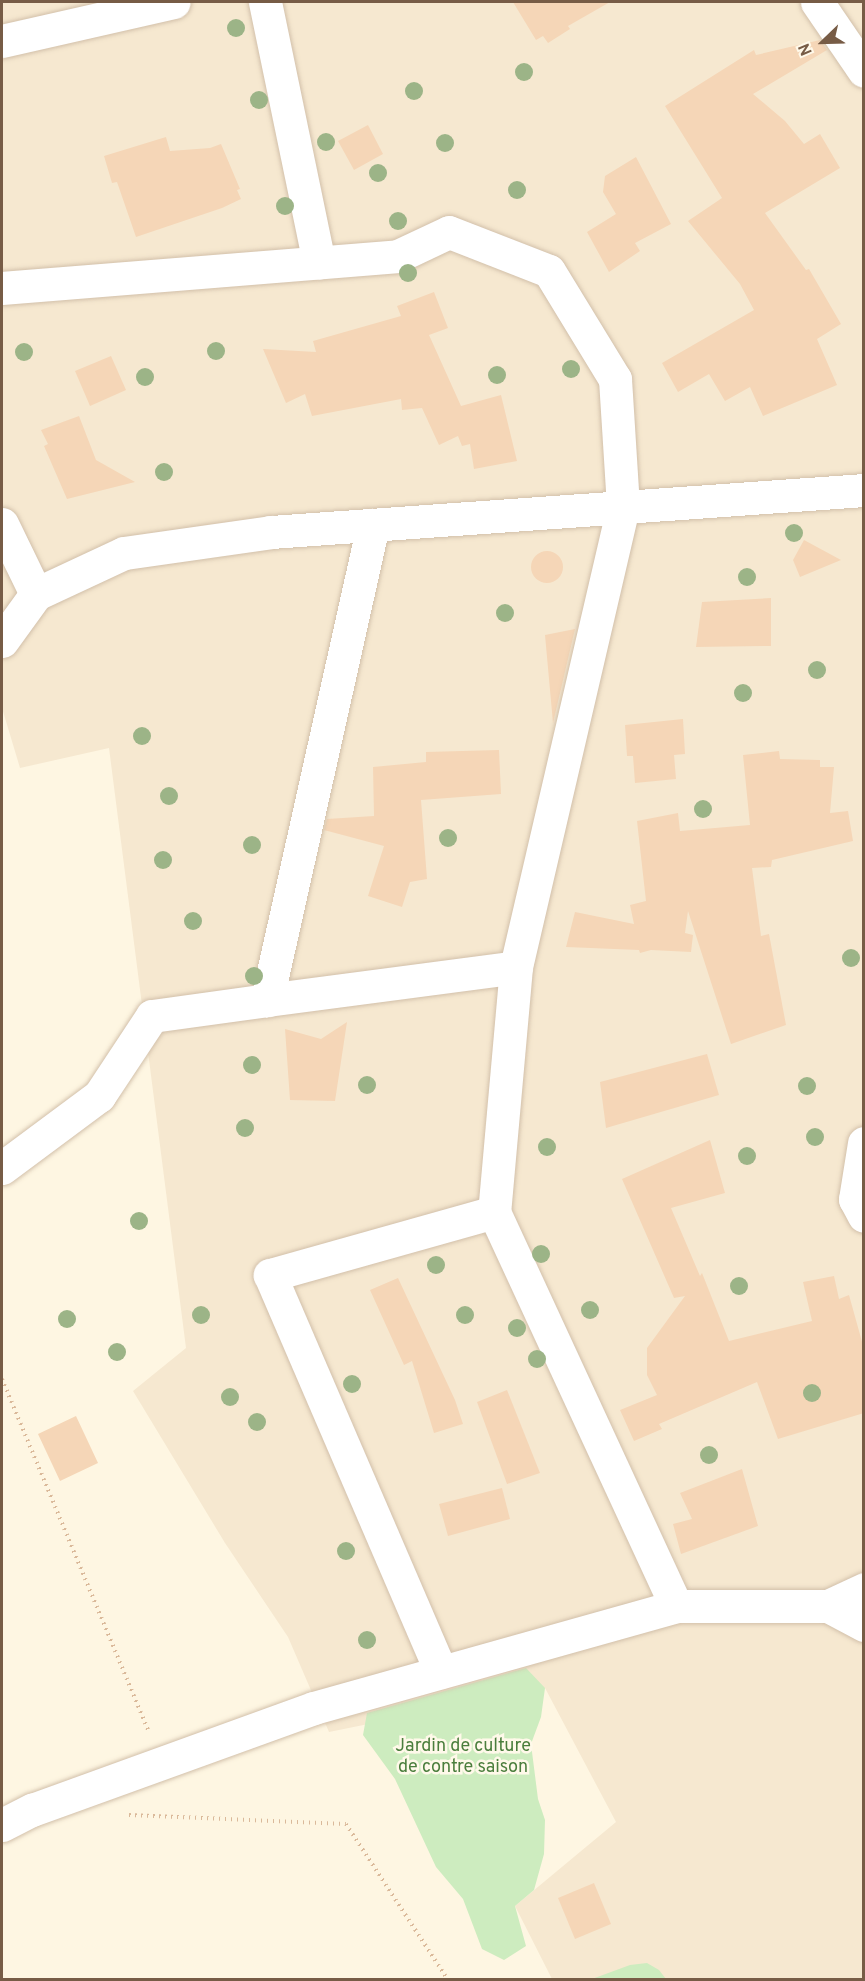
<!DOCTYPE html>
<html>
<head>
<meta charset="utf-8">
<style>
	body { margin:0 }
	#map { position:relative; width:865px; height:1981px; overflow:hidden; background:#fef6e2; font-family:Overpass,sans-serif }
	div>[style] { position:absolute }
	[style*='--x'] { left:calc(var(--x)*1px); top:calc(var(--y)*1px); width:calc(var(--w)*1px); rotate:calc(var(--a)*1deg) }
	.residential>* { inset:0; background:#f6e8d0 }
	.green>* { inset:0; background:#cdecbf }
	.building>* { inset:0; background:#f5d6b7 }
	.round { border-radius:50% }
	.path>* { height:4px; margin-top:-2px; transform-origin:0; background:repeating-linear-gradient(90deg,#dab99a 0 1.5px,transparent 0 6px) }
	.roads { filter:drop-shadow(0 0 2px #d2c0aa) drop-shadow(0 0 2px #d2c0aa) }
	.street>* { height:33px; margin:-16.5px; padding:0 16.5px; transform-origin:16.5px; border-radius:16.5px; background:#fff }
	.secondary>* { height:33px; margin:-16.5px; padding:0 16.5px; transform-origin:16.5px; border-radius:16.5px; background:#fff }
	.trees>* { width:18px; height:18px; margin:-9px; border-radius:50%; background:#9cb487 }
	span { translate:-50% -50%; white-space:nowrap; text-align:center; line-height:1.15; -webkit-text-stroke:5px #fff9ea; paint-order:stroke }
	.park-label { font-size:18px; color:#4b7e3d }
	.frame { position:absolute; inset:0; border:3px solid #775c46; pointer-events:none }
	.north { position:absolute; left:793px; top:12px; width:60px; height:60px; -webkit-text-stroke:4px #fff9ea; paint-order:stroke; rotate:247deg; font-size:16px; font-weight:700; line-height:24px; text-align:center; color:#775c46 }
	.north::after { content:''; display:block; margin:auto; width:21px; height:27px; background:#775c46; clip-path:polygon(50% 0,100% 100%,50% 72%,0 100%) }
</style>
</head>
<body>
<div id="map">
	<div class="residential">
		<i style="clip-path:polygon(2px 2px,863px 2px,863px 1979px,552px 1979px,515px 1906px,616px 1822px,545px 1688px,329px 1732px,288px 1637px,225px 1543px,133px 1391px,186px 1348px,109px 748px,20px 768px,2px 708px)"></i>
	</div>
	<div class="green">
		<i style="clip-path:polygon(526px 1668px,545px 1688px,541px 1717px,531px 1744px,538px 1799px,545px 1820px,544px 1854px,534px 1890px,515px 1906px,526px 1946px,504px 1960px,482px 1949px,463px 1899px,436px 1867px,395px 1779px,363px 1735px,367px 1713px)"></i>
		<i style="clip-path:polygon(647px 1963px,659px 1970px,666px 1979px,592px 1979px,630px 1965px)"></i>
	</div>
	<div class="building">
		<i style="clip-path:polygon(513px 2px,610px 2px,568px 26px,570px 29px,548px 43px,543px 36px,536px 40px)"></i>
		<i style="clip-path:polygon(820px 40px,827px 50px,753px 94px,785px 121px,804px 144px,820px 134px,840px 168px,765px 213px,806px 270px,809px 269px,841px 324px,817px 339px,837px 385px,763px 416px,750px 387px,725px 401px,709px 374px,678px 392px,662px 363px,754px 310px,740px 284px,688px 221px,722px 198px,665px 106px,754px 50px,756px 55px)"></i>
		<i style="clip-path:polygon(368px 125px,383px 154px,354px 170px,338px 141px)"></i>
		<i style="clip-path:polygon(166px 137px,170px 151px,210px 148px,221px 144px,240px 189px,237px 190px,241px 199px,222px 208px,136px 237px,117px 182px,112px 183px,104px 156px)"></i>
		<i style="clip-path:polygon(636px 157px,671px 224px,635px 243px,640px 251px,609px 272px,587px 232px,616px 214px,603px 192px,605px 176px)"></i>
		<i style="clip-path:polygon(434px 292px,448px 328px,429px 335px,461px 406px,501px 395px,517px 461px,474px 469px,470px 444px,462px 446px,458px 436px,439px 445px,422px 408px,402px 410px,401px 399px,312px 416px,305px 394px,286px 403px,263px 349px,316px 352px,313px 341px,401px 316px,397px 306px)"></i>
		<i style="clip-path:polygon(111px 356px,126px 390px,90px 406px,75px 371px)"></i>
		<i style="clip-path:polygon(79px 416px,96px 460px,135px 482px,67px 499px,44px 446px,48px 444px,41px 430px)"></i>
		<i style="clip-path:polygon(804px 540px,841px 560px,800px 577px,793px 560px)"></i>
		<i class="round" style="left:531px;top:551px;width:32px;height:32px"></i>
		<i style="clip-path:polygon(771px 598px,771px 646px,696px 647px,702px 602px)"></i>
		<i style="clip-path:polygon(575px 629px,553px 723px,545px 635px)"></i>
		<i style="clip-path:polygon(683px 719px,685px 754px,674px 755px,676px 779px,635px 783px,633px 756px,627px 756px,625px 725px)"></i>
		<i style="clip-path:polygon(499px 750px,501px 794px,421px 800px,427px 879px,410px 882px,402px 907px,368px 896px,384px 846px,324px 830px,327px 819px,374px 816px,373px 767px,426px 762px,426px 752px)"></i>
		<i style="clip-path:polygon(779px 751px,780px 759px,820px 760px,820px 767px,834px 767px,830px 813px,848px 811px,853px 841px,772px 860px,771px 867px,752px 868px,761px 936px,769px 934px,786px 1025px,731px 1044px,688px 911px,685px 933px,693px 935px,691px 952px,651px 950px,640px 953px,639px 950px,566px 947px,575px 912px,634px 924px,630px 905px,646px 901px,637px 821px,678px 813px,680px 831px,750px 825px,743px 755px)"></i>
		<i style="clip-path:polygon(347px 1022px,335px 1101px,290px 1100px,285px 1029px,321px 1039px)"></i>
		<i style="clip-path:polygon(707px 1054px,719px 1095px,606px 1128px,600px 1082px)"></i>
		<i style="clip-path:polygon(710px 1140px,725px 1193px,671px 1208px,700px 1276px,702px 1273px,729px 1341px,812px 1321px,803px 1282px,834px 1276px,839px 1299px,849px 1295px,864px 1349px,864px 1413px,778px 1439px,757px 1382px,659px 1424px,662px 1429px,634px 1441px,620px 1410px,657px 1395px,647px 1375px,647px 1348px,685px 1296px,674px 1298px,622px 1179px)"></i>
		<i style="clip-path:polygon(398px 1278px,455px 1400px,463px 1424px,434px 1433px,412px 1361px,404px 1365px,370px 1290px)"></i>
		<i style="clip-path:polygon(507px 1390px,540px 1473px,507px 1484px,477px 1402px)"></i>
		<i style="clip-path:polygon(76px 1416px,98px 1463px,60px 1481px,38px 1434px)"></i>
		<i style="clip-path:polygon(742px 1469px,758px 1526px,681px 1554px,673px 1524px,692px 1519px,680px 1493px)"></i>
		<i style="clip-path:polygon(502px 1488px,510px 1519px,448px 1536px,439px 1504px)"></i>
		<i style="clip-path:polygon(594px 1883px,611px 1924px,575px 1939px,558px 1898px)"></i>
	</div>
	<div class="path">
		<i style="--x:2;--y:1379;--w:382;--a:67.4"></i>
		<i style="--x:129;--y:1815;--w:217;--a:2.4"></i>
		<i style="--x:346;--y:1824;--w:186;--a:56.8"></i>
	</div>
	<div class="roads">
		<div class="street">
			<i style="--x:265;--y:2;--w:266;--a:78.3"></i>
			<i style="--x:817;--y:2;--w:83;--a:55.7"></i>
			<i style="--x:2;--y:41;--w:176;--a:-12.8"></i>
			<i style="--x:2;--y:288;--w:397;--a:-4.6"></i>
			<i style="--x:398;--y:256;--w:56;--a:-25.2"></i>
			<i style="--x:449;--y:232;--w:107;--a:21.3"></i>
			<i style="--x:549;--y:271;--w:127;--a:58.6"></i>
			<i style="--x:615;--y:379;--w:128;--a:86.4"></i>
			<i style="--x:623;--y:507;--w:472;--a:103.1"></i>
			<i style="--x:516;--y:967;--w:246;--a:95.1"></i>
			<i style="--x:494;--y:1212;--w:233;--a:164.3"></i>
			<i style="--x:270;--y:1275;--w:432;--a:66.7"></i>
			<i style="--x:2;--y:524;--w:78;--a:64.1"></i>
			<i style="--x:373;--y:525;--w:487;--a:102.6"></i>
			<i style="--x:267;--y:1000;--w:251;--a:-7.5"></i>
			<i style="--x:2;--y:641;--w:58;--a:-54.1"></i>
			<i style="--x:36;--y:594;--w:97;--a:-25"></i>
			<i style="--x:124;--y:553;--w:148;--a:-8.1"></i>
			<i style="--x:271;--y:532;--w:594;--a:-4.05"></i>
			<i style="--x:864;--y:1143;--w:57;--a:99.1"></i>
			<i style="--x:855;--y:1199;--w:19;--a:62"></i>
			<i style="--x:2;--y:1168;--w:121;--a:-36.6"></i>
			<i style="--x:99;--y:1096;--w:96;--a:-56.5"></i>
			<i style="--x:152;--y:1016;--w:116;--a:-7.9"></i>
			<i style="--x:494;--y:1212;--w:434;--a:65.2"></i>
			<i style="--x:828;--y:1606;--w:40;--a:-25"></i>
		</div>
		<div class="secondary">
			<i style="--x:2;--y:1825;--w:34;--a:-27"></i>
			<i style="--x:32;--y:1810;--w:300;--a:-19.9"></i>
			<i style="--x:314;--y:1708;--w:376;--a:-15.7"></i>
			<i style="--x:676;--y:1606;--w:152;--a:0"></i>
			<i style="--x:828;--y:1606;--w:41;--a:27.8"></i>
		</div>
	</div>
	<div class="trees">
		<i style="left:236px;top:28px"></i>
		<i style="left:524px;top:72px"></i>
		<i style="left:414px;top:91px"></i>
		<i style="left:259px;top:100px"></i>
		<i style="left:326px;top:142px"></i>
		<i style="left:445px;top:143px"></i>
		<i style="left:378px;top:173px"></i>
		<i style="left:517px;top:190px"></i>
		<i style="left:285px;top:206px"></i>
		<i style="left:398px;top:221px"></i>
		<i style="left:408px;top:273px"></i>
		<i style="left:216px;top:351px"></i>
		<i style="left:24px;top:352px"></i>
		<i style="left:571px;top:369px"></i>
		<i style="left:497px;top:375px"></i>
		<i style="left:145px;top:377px"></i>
		<i style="left:164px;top:472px"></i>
		<i style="left:794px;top:533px"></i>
		<i style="left:747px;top:577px"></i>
		<i style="left:505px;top:613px"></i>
		<i style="left:817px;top:670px"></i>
		<i style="left:743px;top:693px"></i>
		<i style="left:142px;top:736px"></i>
		<i style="left:169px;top:796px"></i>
		<i style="left:703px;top:809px"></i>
		<i style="left:448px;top:838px"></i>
		<i style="left:252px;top:845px"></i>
		<i style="left:163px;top:860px"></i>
		<i style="left:193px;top:921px"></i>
		<i style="left:851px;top:958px"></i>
		<i style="left:254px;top:976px"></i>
		<i style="left:252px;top:1065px"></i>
		<i style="left:367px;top:1085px"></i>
		<i style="left:807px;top:1086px"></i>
		<i style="left:245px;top:1128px"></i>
		<i style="left:815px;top:1137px"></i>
		<i style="left:547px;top:1147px"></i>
		<i style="left:747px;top:1156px"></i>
		<i style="left:139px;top:1221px"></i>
		<i style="left:541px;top:1254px"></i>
		<i style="left:436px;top:1265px"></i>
		<i style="left:739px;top:1286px"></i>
		<i style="left:590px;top:1310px"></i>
		<i style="left:201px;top:1315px"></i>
		<i style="left:465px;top:1315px"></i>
		<i style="left:67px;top:1319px"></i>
		<i style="left:517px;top:1328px"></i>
		<i style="left:117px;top:1352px"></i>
		<i style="left:537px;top:1359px"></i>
		<i style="left:352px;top:1384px"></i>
		<i style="left:812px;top:1393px"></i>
		<i style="left:230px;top:1397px"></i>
		<i style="left:257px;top:1422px"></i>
		<i style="left:709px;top:1455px"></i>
		<i style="left:346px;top:1551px"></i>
		<i style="left:367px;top:1640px"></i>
	</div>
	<div class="park-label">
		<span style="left:463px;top:1758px">Jardin de culture<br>de contre saison</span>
	</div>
	<div class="frame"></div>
	<div class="north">N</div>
</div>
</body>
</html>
